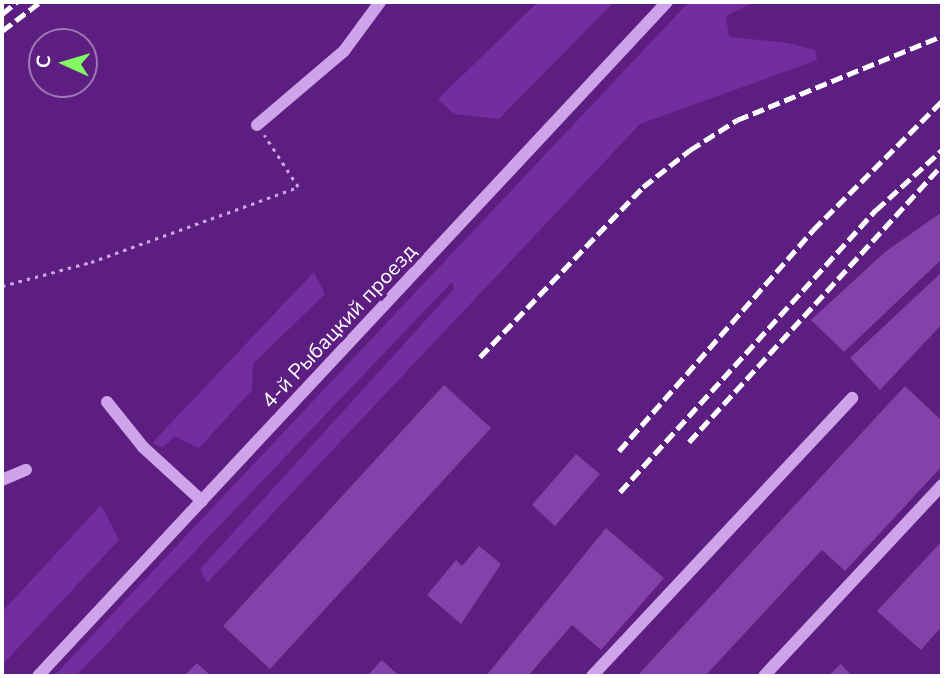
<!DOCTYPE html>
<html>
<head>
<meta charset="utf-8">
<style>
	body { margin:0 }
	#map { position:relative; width:944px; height:678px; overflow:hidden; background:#5d1e82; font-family:"Nunito Sans",sans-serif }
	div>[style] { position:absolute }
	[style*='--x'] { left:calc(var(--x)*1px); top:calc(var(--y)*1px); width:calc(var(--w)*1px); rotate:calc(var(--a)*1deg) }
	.green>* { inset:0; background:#732d9e }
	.building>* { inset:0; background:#8242a9 }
	.path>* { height:2.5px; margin-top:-1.25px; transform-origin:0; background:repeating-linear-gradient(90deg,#cea3e9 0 3.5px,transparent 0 8.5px) }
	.minor>* { height:12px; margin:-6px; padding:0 6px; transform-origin:6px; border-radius:6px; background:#cea3e9 }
	.rail>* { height:5px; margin-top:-2.5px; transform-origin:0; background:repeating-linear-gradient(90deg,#fff 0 12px,transparent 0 17px) }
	span { translate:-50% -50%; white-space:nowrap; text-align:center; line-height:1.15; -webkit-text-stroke:7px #5d1e82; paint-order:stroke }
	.street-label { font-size:21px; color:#fff }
	.frame { position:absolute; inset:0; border:4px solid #fff; pointer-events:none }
	.north { position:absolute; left:28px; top:28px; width:70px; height:70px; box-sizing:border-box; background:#5d1e82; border:2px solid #9e78b4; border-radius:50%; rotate:274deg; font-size:19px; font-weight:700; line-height:28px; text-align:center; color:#fff }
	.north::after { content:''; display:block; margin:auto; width:24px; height:32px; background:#83f962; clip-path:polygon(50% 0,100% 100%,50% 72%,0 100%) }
</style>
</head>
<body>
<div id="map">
	<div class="green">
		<i style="clip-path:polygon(538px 2px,614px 2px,499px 119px,454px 114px,438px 99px)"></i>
		<i style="clip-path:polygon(689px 2px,754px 2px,726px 16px,729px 37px,788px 43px,815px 50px,817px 60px,640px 124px,207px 583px,200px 569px,454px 289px,452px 282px,76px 676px,54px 676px)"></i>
		<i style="clip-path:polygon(314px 272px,325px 294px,253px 364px,252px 390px,199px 448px,174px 436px,163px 448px,152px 443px)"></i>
		<i style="clip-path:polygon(101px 505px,119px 540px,2px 665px,2px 612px)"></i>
	</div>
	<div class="building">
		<i style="clip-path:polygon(942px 212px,942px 259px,844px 352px,811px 320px,885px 252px)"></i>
		<i style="clip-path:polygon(942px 272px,942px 324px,880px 390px,850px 358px)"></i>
		<i style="clip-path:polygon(444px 385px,491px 428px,270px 669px,223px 626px)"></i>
		<i style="clip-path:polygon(905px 386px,942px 421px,942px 466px,845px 571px,822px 550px,705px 676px,637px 676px)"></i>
		<i style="clip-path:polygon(576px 454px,600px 474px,555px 526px,532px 505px)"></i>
		<i style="clip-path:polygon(606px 528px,664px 578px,601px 650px,572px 625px,528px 676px,486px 676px)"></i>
		<i style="clip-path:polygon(942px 541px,942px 626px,921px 650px,877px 611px)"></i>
		<i style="clip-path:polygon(479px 546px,501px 564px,461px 624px,427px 595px,456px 560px,462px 566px)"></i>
		<i style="clip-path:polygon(382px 660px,399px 676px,367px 676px)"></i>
		<i style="clip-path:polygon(197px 663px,211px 676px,184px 676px)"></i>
		<i style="clip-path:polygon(841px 664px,852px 676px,828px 676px)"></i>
	</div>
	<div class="path">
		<i style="--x:2;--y:286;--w:92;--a:-15.1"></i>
		<i style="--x:91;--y:262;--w:220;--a:-19.9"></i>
		<i style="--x:298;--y:187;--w:62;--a:-123.2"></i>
	</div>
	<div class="minor">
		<i style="--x:257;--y:125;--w:114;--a:-40.4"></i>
		<i style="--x:344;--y:51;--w:61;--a:-53.7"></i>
		<i style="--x:107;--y:402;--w:58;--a:51.3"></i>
		<i style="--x:143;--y:447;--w:80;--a:42.5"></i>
		<i style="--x:2;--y:480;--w:26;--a:-23"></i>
		<i style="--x:38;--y:676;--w:922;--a:-46.98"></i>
		<i style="--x:592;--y:676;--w:381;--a:-46.9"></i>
		<i style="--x:764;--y:676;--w:261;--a:-47"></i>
	</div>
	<div class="rail">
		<i style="--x:2;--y:14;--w:19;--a:-39"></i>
		<i style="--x:2;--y:31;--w:48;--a:-37.3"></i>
		<i style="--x:480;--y:357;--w:236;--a:-46.2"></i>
		<i style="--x:643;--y:187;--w:60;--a:-38.2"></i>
		<i style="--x:690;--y:150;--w:56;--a:-32.6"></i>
		<i style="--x:737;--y:120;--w:222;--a:-22.3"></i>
		<i style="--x:689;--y:442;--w:375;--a:-47.6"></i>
		<i style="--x:619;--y:451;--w:294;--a:-48.7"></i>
		<i style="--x:813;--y:230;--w:182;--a:-45"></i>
		<i style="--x:620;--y:492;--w:381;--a:-47.8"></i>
		<i style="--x:876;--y:210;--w:89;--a:-42.3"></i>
	</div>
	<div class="street-label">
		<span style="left:339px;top:326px;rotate:-47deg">4-й Рыбацкий проезд</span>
	</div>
	<div class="frame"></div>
	<div class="north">С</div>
</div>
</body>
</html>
